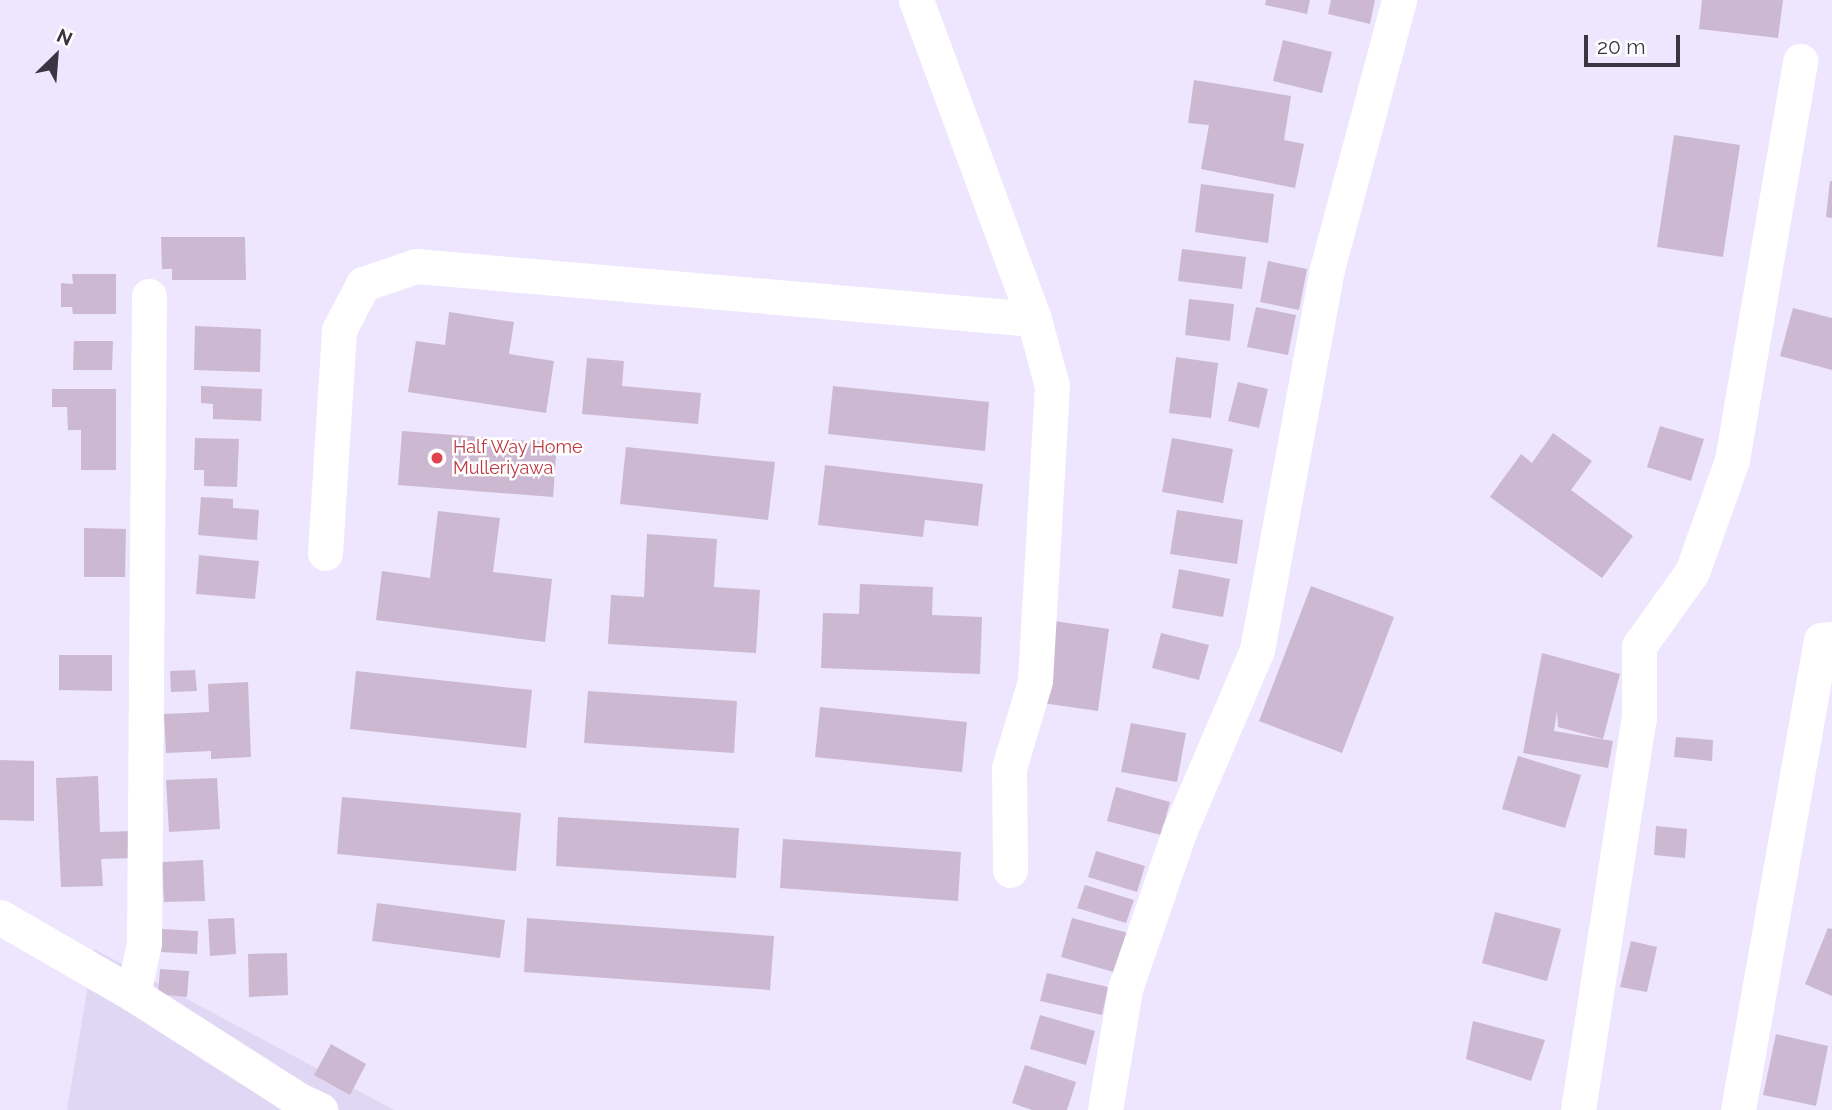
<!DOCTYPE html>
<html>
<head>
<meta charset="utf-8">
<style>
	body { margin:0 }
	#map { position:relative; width:1832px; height:1110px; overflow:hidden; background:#ede6fe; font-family:Raleway,sans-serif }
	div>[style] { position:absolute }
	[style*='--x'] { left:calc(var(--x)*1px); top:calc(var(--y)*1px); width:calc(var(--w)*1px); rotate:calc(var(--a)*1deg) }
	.built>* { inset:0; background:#e0d7f5 }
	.building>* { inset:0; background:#cdb8d2 }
	.minor>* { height:35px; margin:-17.5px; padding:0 17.5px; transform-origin:17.5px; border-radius:17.5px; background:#fff }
	.dots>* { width:19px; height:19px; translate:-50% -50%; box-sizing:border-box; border:4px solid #fff; border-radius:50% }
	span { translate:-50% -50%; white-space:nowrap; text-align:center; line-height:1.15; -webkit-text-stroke:5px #fff; paint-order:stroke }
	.health-label { font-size:18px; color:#be3a42 }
	.left { translate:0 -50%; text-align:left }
	.north { position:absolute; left:21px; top:21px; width:70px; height:70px; -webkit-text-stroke:5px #fff; paint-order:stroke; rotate:25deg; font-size:19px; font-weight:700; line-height:28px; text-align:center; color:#393541 }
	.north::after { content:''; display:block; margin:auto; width:24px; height:32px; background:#393541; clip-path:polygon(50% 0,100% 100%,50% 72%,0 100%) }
	.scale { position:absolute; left:1584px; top:35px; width:96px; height:32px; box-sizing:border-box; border:4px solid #393541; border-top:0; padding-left:9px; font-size:21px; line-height:24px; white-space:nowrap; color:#393541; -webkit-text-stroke:5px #fff; paint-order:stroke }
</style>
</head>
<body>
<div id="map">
	<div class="built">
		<i style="clip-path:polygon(94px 949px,394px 1110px,67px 1110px)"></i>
	</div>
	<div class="building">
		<i style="clip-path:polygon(1266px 0,1310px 0,1307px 14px,1265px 5px)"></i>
		<i style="clip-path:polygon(1331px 0,1375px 0,1370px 24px,1328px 14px)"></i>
		<i style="clip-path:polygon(1702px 0,1783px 0,1778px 38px,1699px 29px)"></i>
		<i style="clip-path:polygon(1283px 40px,1332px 52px,1322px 93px,1273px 81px)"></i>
		<i style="clip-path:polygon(1194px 80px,1291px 96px,1284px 140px,1304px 144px,1295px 188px,1201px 169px,1209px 125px,1188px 123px)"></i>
		<i style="clip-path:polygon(1674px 135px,1740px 145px,1723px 257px,1657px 247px)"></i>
		<i style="clip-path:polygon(1830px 181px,1832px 181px,1832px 218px,1826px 217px)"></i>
		<i style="clip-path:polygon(1201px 184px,1274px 194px,1268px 243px,1195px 232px)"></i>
		<i style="clip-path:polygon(161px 237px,245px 237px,246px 280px,172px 280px,172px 269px,162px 269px)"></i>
		<i style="clip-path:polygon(1182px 249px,1246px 257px,1242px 289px,1178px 281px)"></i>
		<i style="clip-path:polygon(1268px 261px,1307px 269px,1299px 310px,1260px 302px)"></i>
		<i style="clip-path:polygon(72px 274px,116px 274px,116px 314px,73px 314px,72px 307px,61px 307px,61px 283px,73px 284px)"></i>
		<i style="clip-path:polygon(1189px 299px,1234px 304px,1230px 341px,1185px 335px)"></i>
		<i style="clip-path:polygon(1256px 307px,1296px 315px,1288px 355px,1247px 347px)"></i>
		<i style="clip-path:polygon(1793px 308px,1832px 318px,1832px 370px,1780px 356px)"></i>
		<i style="clip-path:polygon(449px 312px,514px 322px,509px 354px,554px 361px,546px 413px,408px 392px,416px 341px,445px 345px)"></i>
		<i style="clip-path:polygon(195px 326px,261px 329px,260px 372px,194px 370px)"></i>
		<i style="clip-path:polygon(74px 341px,113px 341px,112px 370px,73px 370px)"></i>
		<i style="clip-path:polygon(1176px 357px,1218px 363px,1211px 418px,1169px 413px)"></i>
		<i style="clip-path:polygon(587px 358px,624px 361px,622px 386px,701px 393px,698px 424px,582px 414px)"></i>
		<i style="clip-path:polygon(1238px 382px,1268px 389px,1259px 428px,1228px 421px)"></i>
		<i style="clip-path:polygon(201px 386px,262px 389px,261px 421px,213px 419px,213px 404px,201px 403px)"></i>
		<i style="clip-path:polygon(833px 386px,989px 402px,985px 451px,828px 434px)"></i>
		<i style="clip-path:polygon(52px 389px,116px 389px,116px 470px,81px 470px,81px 430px,68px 430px,67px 407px,52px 407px)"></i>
		<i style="clip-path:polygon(1660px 426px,1704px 439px,1691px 481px,1647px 467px)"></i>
		<i style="clip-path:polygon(402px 431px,557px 443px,553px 497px,398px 485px)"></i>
		<i style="clip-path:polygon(1553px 433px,1592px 461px,1571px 490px,1633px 536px,1602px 578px,1490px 497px,1521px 454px,1532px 463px)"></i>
		<i style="clip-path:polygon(195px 438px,239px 439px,237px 487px,204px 486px,204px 470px,194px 470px)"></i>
		<i style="clip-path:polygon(1172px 438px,1233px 449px,1223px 503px,1162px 492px)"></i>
		<i style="clip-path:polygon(626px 447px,775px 462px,768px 520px,620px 504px)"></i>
		<i style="clip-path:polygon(825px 465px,983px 484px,978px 526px,925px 520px,923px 537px,818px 525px)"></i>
		<i style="clip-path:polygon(201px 497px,233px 499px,233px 508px,259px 510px,257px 540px,198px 535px)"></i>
		<i style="clip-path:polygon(1177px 510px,1243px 520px,1237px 564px,1170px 554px)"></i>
		<i style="clip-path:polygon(438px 511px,500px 518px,493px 572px,552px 579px,545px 642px,376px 620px,382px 571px,430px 578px)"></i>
		<i style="clip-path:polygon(84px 528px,126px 529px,125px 577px,84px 577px)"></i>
		<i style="clip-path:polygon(647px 534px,717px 539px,714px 587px,760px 590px,756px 653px,608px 644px,611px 595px,644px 597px)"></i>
		<i style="clip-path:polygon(199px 555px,259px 561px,255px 599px,196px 594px)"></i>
		<i style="clip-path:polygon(1179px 569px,1230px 579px,1223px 617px,1172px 608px)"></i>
		<i style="clip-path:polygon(860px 584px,933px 587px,932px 615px,982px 617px,980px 674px,821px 668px,823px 613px,859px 614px)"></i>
		<i style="clip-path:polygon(1311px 586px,1394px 617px,1342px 753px,1259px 721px)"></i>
		<i style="clip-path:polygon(1054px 621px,1109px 629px,1098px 711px,1042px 703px)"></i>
		<i style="clip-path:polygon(1161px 633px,1209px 645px,1199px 680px,1152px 668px)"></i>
		<i style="clip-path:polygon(1542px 653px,1620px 674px,1603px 739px,1558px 727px,1557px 711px,1554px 731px,1613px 741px,1608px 768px,1523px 753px)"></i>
		<i style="clip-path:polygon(59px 655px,112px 655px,112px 691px,59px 690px)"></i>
		<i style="clip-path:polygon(195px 670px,197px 691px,171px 692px,170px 671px)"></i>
		<i style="clip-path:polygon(356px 671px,532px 690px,526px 748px,350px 729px)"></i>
		<i style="clip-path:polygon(248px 682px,251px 757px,211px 759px,211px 751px,166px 753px,164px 714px,209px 712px,208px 684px)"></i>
		<i style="clip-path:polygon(588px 691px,737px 701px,734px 753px,584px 743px)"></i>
		<i style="clip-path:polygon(820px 707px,967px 722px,962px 772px,815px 757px)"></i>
		<i style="clip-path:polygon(1131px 723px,1186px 733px,1177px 782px,1121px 772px)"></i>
		<i style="clip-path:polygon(1676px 737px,1713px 740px,1712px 761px,1674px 757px)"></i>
		<i style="clip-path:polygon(1518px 756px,1581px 775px,1565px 828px,1502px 809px)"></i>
		<i style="clip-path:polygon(0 760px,34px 761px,34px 821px,0 820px)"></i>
		<i style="clip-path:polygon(98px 776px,100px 832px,133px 831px,134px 858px,101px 859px,103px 886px,61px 887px,56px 778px)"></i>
		<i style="clip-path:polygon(217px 778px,220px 829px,169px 832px,166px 780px)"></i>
		<i style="clip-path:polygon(1116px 787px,1170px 802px,1161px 835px,1107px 821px)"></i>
		<i style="clip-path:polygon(342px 797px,521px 813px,516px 871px,337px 854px)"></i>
		<i style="clip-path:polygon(558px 817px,739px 828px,736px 878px,556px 866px)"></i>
		<i style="clip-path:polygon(1656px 826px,1687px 829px,1685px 858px,1654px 855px)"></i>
		<i style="clip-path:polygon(783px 839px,961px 852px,958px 901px,780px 888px)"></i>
		<i style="clip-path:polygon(1096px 851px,1145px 866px,1137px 892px,1088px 877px)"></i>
		<i style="clip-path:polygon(203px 860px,205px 901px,164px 902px,162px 862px)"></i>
		<i style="clip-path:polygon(1085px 885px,1134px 900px,1126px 923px,1077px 908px)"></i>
		<i style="clip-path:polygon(377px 903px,505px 920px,500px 958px,372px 941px)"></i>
		<i style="clip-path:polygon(1495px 912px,1561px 929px,1547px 981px,1482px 963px)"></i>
		<i style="clip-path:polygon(234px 918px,236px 954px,210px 956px,208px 919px)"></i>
		<i style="clip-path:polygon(527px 918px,774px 936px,770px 990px,524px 972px)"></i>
		<i style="clip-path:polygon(1072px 918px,1128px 933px,1117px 973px,1061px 957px)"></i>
		<i style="clip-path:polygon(1828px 928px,1832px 929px,1832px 996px,1805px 984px)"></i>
		<i style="clip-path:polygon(162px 929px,198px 931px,197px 954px,161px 952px)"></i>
		<i style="clip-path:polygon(1631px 941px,1657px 947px,1647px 992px,1620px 987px)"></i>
		<i style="clip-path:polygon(287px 953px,288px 995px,249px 997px,248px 954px)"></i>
		<i style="clip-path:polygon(160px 969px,189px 971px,187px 997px,158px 994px)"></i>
		<i style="clip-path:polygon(1047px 973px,1108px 987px,1102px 1015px,1040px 1001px)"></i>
		<i style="clip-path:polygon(1040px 1015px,1095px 1031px,1086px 1065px,1030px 1049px)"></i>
		<i style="clip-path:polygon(1473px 1021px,1545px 1040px,1531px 1081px,1466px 1059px)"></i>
		<i style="clip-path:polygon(1776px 1034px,1828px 1046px,1816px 1106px,1763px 1095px)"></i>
		<i style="clip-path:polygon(331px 1044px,366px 1064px,350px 1095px,314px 1075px)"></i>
		<i style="clip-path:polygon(1025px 1065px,1076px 1082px,1067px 1110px,1032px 1110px,1012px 1103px)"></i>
	</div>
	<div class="minor">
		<i style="--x:916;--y:0;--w:340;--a:69.7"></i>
		<i style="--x:1034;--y:319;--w:69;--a:75"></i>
		<i style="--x:1052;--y:386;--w:295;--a:93.3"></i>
		<i style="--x:1035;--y:681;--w:91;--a:106.6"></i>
		<i style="--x:1009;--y:768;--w:102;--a:89.4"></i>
		<i style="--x:325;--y:553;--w:223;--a:-86.4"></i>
		<i style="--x:339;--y:330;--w:52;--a:-62.4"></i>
		<i style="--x:363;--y:284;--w:56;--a:-18.8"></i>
		<i style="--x:416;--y:266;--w:620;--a:4.9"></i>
		<i style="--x:0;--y:917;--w:154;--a:30.1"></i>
		<i style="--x:133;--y:994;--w:195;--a:32.6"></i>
		<i style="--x:297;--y:1099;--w:26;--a:25"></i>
		<i style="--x:133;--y:994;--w:52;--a:-77.8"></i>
		<i style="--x:144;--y:943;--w:647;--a:-89.56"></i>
		<i style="--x:1105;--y:1110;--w:123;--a:-80.6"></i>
		<i style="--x:1125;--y:989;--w:166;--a:-71"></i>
		<i style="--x:1179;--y:832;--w:198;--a:-66.8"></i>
		<i style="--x:1257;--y:650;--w:387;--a:-79.6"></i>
		<i style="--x:1327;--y:269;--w:278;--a:-75"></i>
		<i style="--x:1578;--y:1110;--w:397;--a:-81.2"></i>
		<i style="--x:1639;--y:718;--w:72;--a:-90"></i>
		<i style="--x:1639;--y:646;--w:91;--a:-54.4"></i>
		<i style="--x:1692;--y:572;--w:119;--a:-70.3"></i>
		<i style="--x:1732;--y:460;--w:405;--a:-80.3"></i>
		<i style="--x:1738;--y:1110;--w:477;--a:-80"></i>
		<i style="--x:1821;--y:640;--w:11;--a:-5"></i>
	</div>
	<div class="dots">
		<i style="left:437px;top:458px;background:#e0444e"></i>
	</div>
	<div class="health-label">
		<span class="left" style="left:453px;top:458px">Half Way Home<br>Mulleriyawa</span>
	</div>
	<div class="north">N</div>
	<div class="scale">20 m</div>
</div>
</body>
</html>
